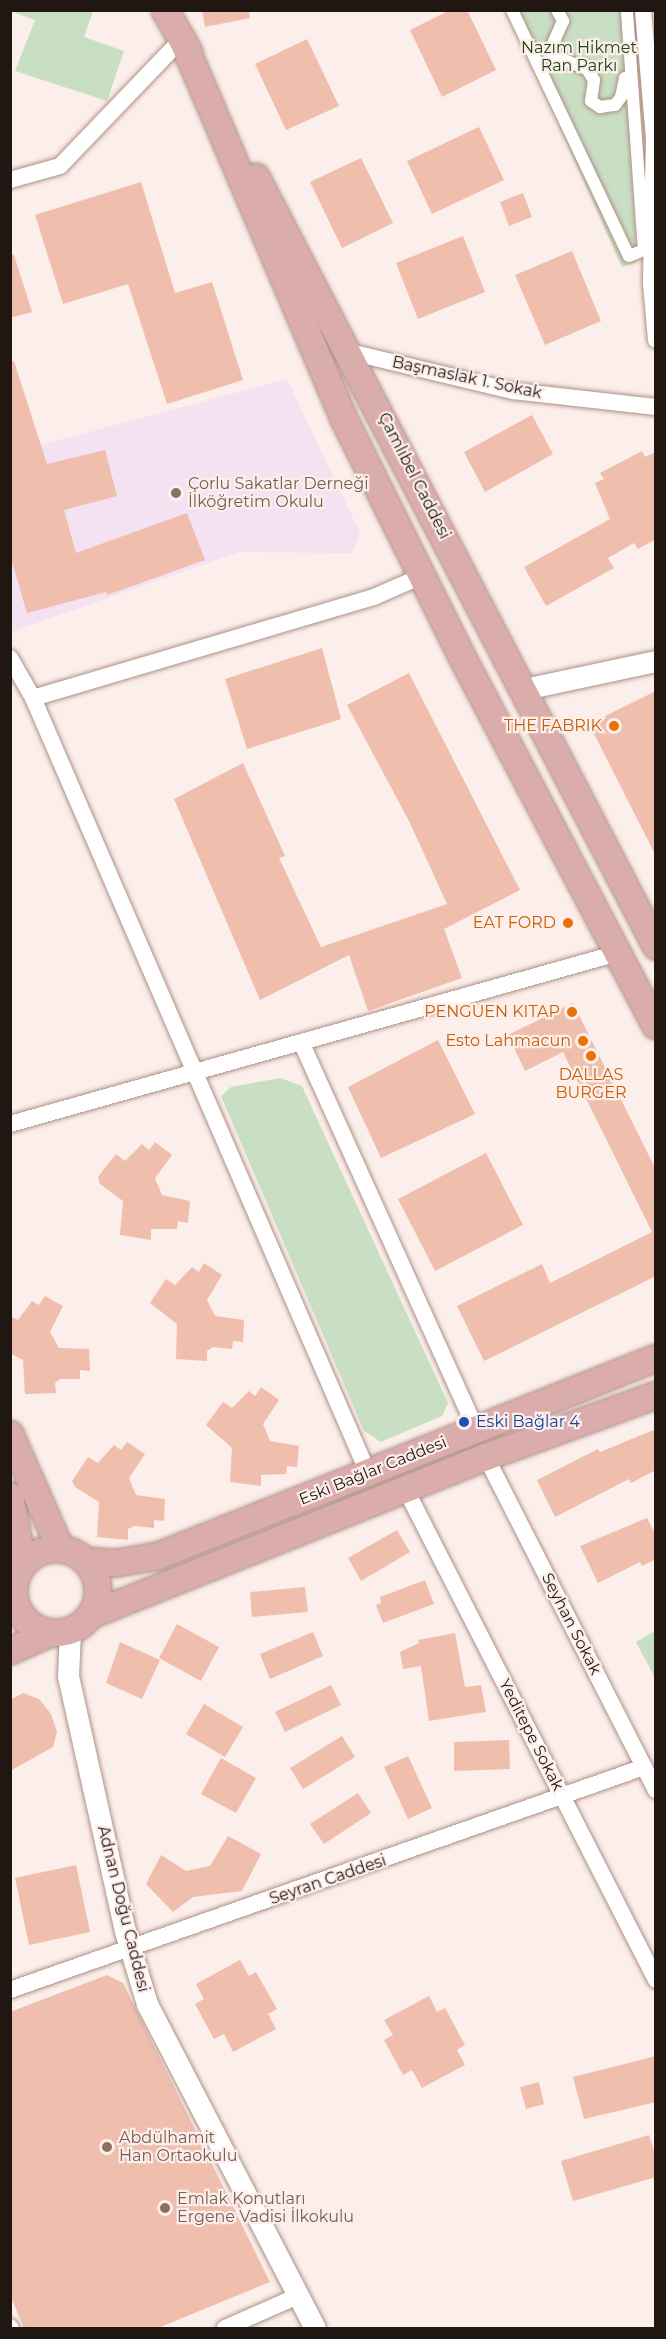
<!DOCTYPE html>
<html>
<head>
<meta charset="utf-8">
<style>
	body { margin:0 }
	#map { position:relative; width:666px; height:2339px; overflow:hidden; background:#fceeea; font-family:Montserrat,sans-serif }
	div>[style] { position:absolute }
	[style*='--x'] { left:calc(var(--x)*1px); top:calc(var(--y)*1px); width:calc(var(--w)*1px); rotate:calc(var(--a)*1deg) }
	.education>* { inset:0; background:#f4e1f1 }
	.green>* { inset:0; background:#c9dfc4 }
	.building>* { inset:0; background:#efbeac }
	.roads { filter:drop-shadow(0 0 2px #ae9186) drop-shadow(0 0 2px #ae9186) }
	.pedestrian>* { height:12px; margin:-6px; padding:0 6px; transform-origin:6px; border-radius:6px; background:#fff }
	.minor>* { height:16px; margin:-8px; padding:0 8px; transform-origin:8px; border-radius:8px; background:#fff }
	.tertiary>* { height:21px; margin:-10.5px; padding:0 10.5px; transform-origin:10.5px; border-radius:10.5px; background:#fff }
	.primary>* { height:26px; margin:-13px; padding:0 13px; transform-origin:13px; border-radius:13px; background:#daacac }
	.primary>.ring { margin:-13px; padding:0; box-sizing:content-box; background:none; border:26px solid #daacac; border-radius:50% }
	.dots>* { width:16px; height:16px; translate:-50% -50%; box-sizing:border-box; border:3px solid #fceeea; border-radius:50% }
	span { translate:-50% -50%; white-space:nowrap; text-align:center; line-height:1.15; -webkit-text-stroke:4.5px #fceeea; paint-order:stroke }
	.park-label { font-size:16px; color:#1e4814 }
	.street-label { font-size:16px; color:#201612 }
	.education-label { font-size:16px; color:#785e54 }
	.left { translate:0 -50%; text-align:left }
	.food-label { font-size:16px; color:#c56008 }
	.right { translate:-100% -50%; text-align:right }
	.transit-label { font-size:16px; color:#164399 }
	.frame { position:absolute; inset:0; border:12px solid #201612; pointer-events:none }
</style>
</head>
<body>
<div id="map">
	<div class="education">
		<i style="clip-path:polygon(287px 379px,360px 533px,352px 553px,239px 552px,11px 632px,11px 453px)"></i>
	</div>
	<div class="green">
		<i style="clip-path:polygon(10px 11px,93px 11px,84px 37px,124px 51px,107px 101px,15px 71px,35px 20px)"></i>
		<i style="clip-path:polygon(508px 11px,624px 11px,637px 262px,622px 267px)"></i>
		<i style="clip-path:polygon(280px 1078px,302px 1086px,448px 1403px,442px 1416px,381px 1442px,364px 1431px,221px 1096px,231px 1087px)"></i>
		<i style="clip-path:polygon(655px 1631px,655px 1678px,636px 1642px)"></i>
	</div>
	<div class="building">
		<i style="clip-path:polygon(202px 10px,249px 10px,250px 18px,205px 27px)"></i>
		<i style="clip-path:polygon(450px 10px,467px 10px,496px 70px,442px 97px,410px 30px)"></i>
		<i style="clip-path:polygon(307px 39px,339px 106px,286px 130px,255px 64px)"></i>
		<i style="clip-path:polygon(479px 127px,504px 180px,432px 214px,407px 161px)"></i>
		<i style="clip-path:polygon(361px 158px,393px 223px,342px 248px,310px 182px)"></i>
		<i style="clip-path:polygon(141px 182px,175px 293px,212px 282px,243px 380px,167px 404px,128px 284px,63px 304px,35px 215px)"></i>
		<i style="clip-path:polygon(523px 193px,532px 217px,509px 226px,500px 202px)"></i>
		<i style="clip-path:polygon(463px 236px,485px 292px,418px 319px,396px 263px)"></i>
		<i style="clip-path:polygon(572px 251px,601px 321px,545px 345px,515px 275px)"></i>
		<i style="clip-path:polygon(10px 255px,14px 255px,32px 312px,10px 318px)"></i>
		<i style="clip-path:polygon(14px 361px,47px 464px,105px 450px,117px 496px,64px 510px,76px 553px,187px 513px,205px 560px,107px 595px,106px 592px,27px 613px,10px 555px,10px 362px)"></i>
		<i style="clip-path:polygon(532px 415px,553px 454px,485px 492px,464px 452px)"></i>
		<i style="clip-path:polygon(642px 451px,645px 457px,656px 452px,656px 539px,638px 549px,634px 543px,608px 558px,614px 568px,546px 606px,524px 567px,610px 519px,595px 483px,604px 479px,600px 473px)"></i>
		<i style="clip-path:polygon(322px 648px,341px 719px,247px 749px,225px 679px)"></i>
		<i style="clip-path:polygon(409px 673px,520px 890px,444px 929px,462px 978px,368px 1011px,349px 955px,260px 1000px,174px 799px,243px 763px,285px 856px,279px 858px,321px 947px,447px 904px,409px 821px,347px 705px)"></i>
		<i style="clip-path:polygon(656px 691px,656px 856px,589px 724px)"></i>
		<i style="clip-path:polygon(573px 1003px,656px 1170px,656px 1276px,484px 1361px,457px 1306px,542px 1264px,550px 1283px,652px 1232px,563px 1052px,525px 1071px,508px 1035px)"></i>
		<i style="clip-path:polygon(438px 1040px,475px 1114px,381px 1158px,348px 1087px)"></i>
		<i style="clip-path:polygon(155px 1142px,172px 1155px,155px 1178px,162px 1195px,190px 1201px,188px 1223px,178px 1221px,177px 1229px,151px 1229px,151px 1240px,120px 1235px,123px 1201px,100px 1184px,98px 1177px,116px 1154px,125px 1161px,142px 1144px,149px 1150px)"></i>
		<i style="clip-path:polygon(486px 1153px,523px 1225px,435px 1271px,398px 1199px)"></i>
		<i style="clip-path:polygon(204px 1263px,222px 1275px,207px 1300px,215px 1316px,244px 1320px,243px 1342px,233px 1341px,232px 1349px,213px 1347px,207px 1351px,207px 1361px,176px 1359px,177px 1324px,150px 1303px,166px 1279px,175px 1285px,192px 1267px,199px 1272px)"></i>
		<i style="clip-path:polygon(45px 1296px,63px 1306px,50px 1332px,59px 1348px,89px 1349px,90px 1371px,80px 1370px,80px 1379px,60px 1379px,55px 1383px,56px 1393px,25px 1394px,23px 1360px,10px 1353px,10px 1316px,18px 1320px,32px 1301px,39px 1305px)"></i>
		<i style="clip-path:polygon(261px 1387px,279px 1400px,263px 1424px,270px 1441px,299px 1446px,297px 1467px,287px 1466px,286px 1474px,261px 1475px,261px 1486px,230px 1482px,232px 1448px,206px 1425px,223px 1402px,232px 1408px,249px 1391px,255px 1396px)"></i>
		<i style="clip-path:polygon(656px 1429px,656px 1470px,631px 1483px,629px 1479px,555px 1517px,537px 1480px,598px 1449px,600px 1452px)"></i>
		<i style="clip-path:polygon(127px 1442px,145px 1454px,129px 1478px,136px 1495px,165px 1499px,164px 1521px,154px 1520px,154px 1528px,134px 1526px,128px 1529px,128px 1540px,97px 1537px,99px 1502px,75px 1487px,72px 1481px,88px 1457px,98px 1463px,114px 1445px,121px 1450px)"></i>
		<i style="clip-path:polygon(647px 1518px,656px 1535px,656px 1559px,642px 1566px,640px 1562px,598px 1583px,580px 1546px)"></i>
		<i style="clip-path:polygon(397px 1530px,410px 1552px,361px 1581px,348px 1558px)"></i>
		<i style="clip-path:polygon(425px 1580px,434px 1604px,383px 1623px,376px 1605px,381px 1603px,380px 1597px)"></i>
		<i style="clip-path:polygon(305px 1587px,308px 1612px,252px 1617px,250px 1592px)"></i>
		<i style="clip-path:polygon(177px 1624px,219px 1647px,201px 1681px,159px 1658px)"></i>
		<i style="clip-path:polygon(313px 1632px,323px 1656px,270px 1679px,260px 1654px)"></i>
		<i style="clip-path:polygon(455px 1633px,465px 1687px,481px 1685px,486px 1712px,429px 1721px,421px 1666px,403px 1669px,400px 1652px,419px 1643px,418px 1640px)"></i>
		<i style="clip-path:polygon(120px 1642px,160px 1660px,142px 1699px,106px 1683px)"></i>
		<i style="clip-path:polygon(331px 1685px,341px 1705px,285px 1732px,275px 1712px)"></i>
		<i style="clip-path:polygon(23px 1693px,39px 1699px,51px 1714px,57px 1732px,53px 1747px,10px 1771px,10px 1700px)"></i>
		<i style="clip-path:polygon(204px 1704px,243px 1727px,225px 1757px,186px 1734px)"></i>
		<i style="clip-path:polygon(342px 1736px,355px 1757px,303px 1789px,290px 1768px)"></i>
		<i style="clip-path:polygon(509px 1740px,510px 1769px,454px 1771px,454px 1742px)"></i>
		<i style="clip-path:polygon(408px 1756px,432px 1808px,408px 1819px,384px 1767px)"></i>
		<i style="clip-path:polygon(221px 1758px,256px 1778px,236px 1813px,201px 1794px)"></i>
		<i style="clip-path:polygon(358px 1793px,371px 1813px,324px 1844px,310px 1824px)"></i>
		<i style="clip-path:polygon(228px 1836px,261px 1854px,242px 1891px,193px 1897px,173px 1912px,146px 1884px,161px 1855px,186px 1871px,210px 1866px)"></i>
		<i style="clip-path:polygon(76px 1865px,90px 1932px,29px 1945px,15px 1878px)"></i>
		<i style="clip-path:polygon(240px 1960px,249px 1976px,256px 1972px,277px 2009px,268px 2014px,276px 2029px,233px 2052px,224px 2034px,214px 2039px,195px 2004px,204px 1999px,196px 1984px)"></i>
		<i style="clip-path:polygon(107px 1975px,123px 1983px,270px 2282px,158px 2328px,24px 2328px,10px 2295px,10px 2012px)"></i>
		<i style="clip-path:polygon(429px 1996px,437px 2012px,445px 2008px,465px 2045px,457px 2050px,465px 2065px,422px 2088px,412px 2070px,403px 2075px,384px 2040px,393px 2035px,384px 2020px)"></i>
		<i style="clip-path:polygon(656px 2056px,656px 2102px,584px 2119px,573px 2077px)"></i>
		<i style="clip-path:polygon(539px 2082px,544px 2104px,526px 2109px,520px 2087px)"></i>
		<i style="clip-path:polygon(649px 2135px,656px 2157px,656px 2177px,573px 2201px,561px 2161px)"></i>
	</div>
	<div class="roads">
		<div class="pedestrian">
			<i style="--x:512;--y:10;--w:272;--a:64.6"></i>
			<i style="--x:629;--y:256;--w:16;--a:-22"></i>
			<i style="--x:644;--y:250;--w:241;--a:-94.1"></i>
			<i style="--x:557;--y:10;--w:13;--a:61"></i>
			<i style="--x:563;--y:21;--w:30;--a:114"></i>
			<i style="--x:551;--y:48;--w:7;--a:82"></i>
			<i style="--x:552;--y:55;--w:38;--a:22"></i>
			<i style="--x:587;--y:69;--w:13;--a:58"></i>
			<i style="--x:594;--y:80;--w:21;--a:98"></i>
			<i style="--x:591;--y:101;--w:11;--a:34"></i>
			<i style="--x:600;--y:107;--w:15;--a:-8"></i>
			<i style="--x:615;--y:105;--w:10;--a:-53"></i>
			<i style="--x:621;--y:97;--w:19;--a:-78"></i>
			<i style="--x:625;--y:78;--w:6;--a:-18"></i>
		</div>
		<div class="minor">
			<i style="--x:643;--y:10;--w:128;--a:85.1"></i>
			<i style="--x:654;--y:138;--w:145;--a:91.2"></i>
			<i style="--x:651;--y:283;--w:57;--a:85"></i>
			<i style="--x:10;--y:180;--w:52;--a:-15.6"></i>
			<i style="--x:60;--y:166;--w:176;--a:-46.2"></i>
			<i style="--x:350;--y:352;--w:168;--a:13.5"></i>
			<i style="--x:513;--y:391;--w:144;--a:6.4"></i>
			<i style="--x:10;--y:658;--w:46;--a:60.1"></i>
			<i style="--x:33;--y:698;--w:844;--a:66.62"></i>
			<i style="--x:33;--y:698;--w:356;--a:-16.5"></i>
			<i style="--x:374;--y:597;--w:52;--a:-23.6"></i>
			<i style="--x:302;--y:1044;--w:422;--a:65.7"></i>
			<i style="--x:10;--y:1124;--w:632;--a:-15.71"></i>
			<i style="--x:486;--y:1457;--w:374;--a:63"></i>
			<i style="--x:406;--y:1490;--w:550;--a:62.97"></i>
			<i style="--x:10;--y:1990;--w:672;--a:-19.38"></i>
			<i style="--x:10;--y:2327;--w:1;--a:45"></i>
			<i style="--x:225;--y:2328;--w:80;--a:-23.7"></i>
		</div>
		<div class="tertiary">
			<i style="--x:524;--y:689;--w:135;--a:-12"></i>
			<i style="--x:70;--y:1631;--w:45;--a:92.5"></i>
			<i style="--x:68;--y:1676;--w:261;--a:77.4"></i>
			<i style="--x:125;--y:1931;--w:76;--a:73.2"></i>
			<i style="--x:147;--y:2004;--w:365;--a:62.6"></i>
		</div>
		<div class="primary">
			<i style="--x:165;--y:10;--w:48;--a:60.3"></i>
			<i style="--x:182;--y:39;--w:413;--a:66.9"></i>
			<i style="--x:344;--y:419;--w:261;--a:63.6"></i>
			<i style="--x:460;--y:653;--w:421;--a:62.3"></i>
			<i style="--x:256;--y:177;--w:867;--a:62.52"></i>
			<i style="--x:10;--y:1434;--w:124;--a:66.3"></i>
			<i style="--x:10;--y:1496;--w:69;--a:79.2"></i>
			<i class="ring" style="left:14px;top:1549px;width:58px;height:58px"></i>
			<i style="--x:86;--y:1561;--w:31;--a:4"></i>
			<i style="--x:117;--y:1563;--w:42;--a:-9.7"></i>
			<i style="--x:158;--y:1556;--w:536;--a:-21.68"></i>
			<i style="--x:91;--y:1615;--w:425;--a:-21.8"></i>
			<i style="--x:486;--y:1457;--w:181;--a:-20"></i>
			<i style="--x:10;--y:1651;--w:45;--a:-23.7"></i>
		</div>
	</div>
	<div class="dots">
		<i style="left:176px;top:493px;background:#8d6e63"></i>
		<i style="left:614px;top:726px;background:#e8710a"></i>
		<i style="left:568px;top:923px;background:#e8710a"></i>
		<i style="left:572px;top:1012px;background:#e8710a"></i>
		<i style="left:583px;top:1041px;background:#e8710a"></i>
		<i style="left:591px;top:1056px;background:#e8710a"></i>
		<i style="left:464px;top:1422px;background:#1a4fb4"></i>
		<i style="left:107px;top:2147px;background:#8d6e63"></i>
		<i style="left:165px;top:2208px;background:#8d6e63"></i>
	</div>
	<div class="park-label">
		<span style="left:579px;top:57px">Nazım Hikmet<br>Ran Parkı</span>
	</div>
	<div class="street-label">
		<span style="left:467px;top:378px;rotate:12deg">Başmaslak 1. Sokak</span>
		<span style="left:414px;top:476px;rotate:63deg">Çamlıbel Caddesi</span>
		<span style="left:373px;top:1471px;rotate:-22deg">Eski Bağlar Caddesi</span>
		<span style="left:571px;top:1624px;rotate:63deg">Seyhan Sokak</span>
		<span style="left:531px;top:1735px;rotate:63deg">Yeditepe Sokak</span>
		<span style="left:328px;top:1880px;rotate:-19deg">Seyran Caddesi</span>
		<span style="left:123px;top:1909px;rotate:76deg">Adnan Doğu Caddesi</span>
	</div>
	<div class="education-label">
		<span class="left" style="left:188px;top:493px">Çorlu Sakatlar Derneği<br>İlköğretim Okulu</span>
		<span class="left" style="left:119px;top:2147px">Abdülhamit<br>Han Ortaokulu</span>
		<span class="left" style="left:177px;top:2208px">Emlak Konutları<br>Ergene Vadisi İlkokulu</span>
	</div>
	<div class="food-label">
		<span class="right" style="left:602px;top:726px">THE FABRIK</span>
		<span class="right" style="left:556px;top:923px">EAT FORD</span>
		<span class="right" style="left:560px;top:1012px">PENGUEN KITAP</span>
		<span class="right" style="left:571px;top:1041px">Esto Lahmacun</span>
		<span style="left:591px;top:1084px">DALLAS<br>BURGER</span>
	</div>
	<div class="transit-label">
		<span class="left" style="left:476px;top:1422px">Eski Bağlar 4</span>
	</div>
	<div class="frame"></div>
</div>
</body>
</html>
